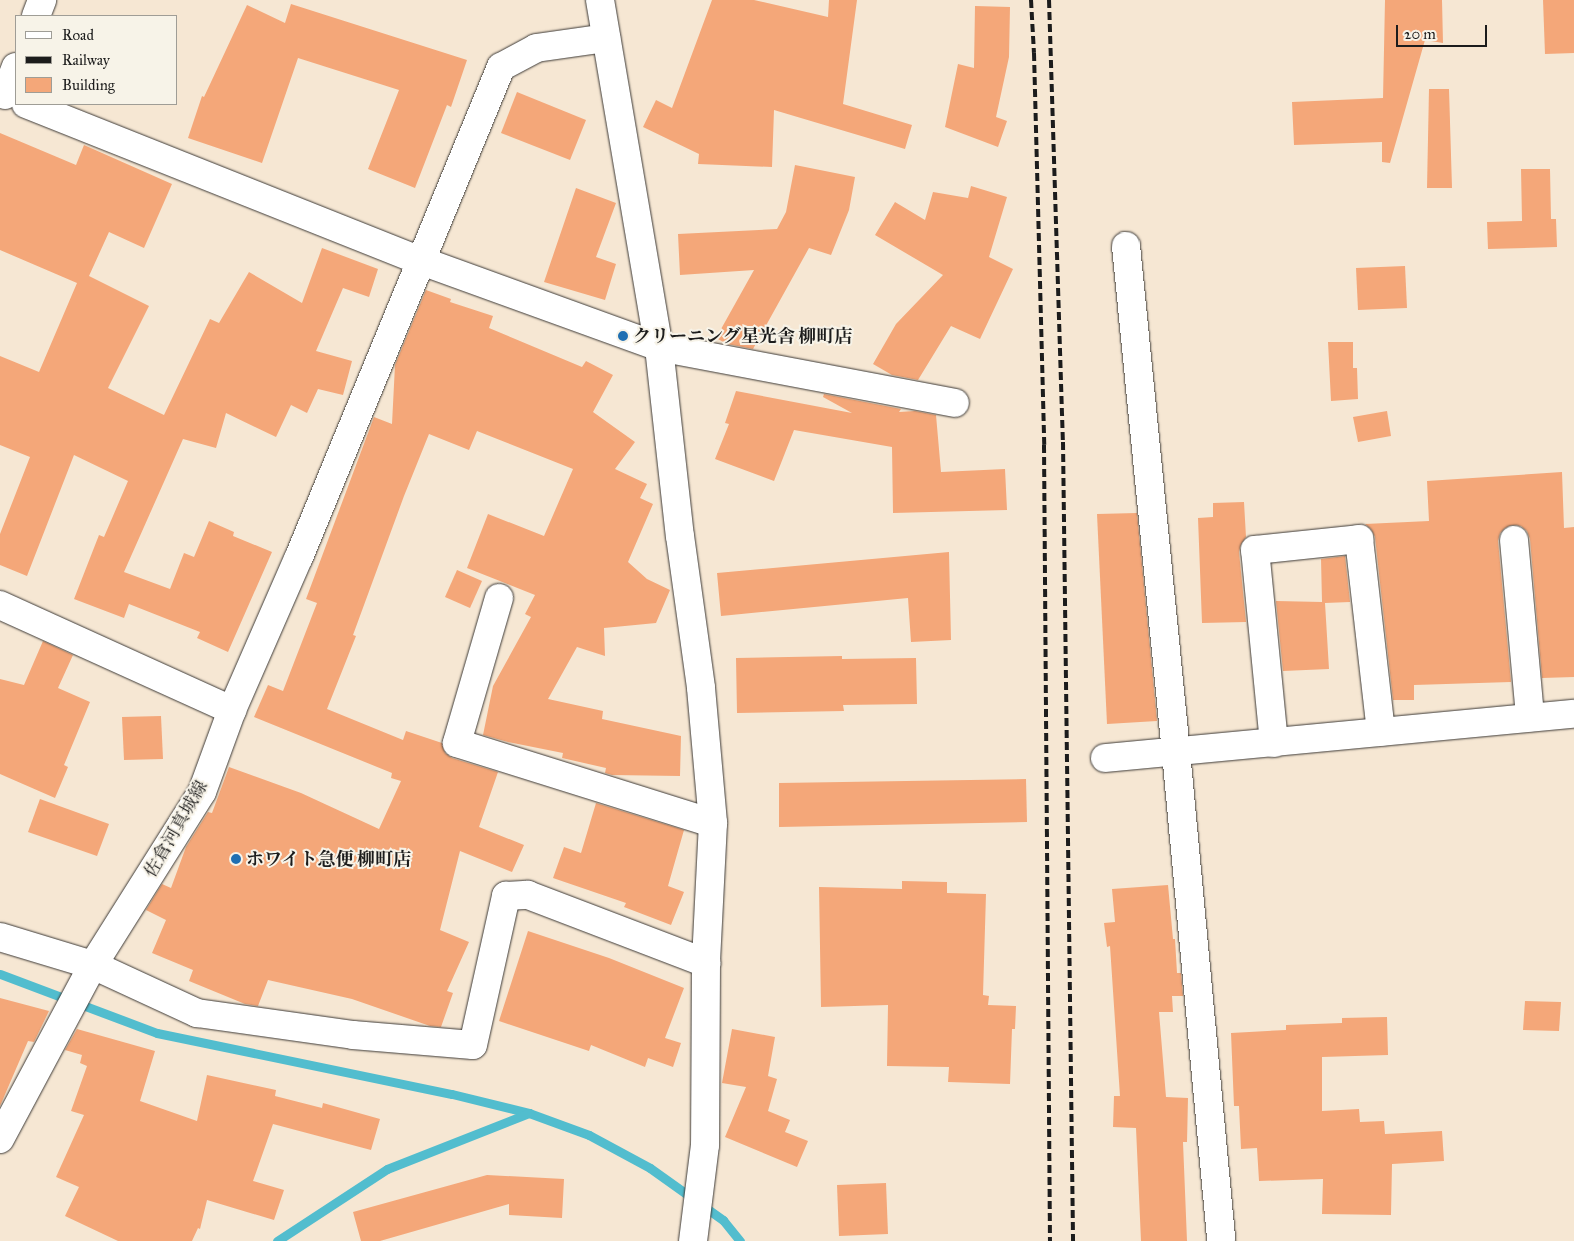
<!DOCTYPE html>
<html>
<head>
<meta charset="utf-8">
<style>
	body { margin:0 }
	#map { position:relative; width:1574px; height:1241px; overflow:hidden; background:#f6e7d3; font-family:"IM FELL Great Primer","Noto Serif JP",serif }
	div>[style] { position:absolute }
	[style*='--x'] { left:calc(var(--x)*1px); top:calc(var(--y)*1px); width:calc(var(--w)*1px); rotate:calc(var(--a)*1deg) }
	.stream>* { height:9px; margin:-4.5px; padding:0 4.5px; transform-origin:4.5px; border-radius:4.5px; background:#52bdce }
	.building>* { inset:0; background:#f4a779 }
	.roads { filter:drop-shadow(0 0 1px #3d3a37) drop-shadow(0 0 1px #3d3a37) }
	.street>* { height:28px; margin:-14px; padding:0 14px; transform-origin:14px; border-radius:14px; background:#fff }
	.secondary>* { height:28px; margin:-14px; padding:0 14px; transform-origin:14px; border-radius:14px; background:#fff }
	.rail>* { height:4px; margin-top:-2px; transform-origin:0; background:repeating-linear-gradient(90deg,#1c1c1c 0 8px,transparent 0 12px) }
	.dots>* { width:14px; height:14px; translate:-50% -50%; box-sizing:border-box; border:2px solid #f7f3e8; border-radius:50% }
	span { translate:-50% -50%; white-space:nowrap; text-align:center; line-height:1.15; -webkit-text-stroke:4px #f7f3e8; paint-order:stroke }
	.poi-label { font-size:18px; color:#1c1c1c; font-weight:700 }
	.left { translate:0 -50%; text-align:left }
	.street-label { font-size:18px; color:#1c1c1c }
	.legend { position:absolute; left:15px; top:15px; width:162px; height:90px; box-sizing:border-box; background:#f7f3e8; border:1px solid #9f9d96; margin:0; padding:6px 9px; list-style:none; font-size:15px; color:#1c1c1c }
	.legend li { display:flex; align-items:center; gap:10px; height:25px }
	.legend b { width:25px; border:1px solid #9f9d96 }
	.scale { position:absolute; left:1396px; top:25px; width:91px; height:22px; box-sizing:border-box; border:2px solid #1c1c1c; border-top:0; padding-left:6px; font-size:15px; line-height:18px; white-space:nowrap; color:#1c1c1c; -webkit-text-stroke:4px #f7f3e8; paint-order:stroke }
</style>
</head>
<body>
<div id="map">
	<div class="stream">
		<i style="--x:0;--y:974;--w:168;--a:20.6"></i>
		<i style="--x:157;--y:1033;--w:301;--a:11.7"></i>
		<i style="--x:452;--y:1094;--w:79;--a:13.9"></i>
		<i style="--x:529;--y:1113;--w:64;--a:20.1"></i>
		<i style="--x:589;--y:1135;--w:69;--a:28.4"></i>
		<i style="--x:650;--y:1168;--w:90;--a:35.5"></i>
		<i style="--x:723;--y:1220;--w:27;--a:51"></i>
		<i style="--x:277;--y:1241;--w:131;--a:-33.2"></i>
		<i style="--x:387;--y:1169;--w:153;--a:-21.5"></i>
	</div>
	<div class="building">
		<i style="clip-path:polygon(712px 0,754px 0,828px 17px,829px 0,857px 0,843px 104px,912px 125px,905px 149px,774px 110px,772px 167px,698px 164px,699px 154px,643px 127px,656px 100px,672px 108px)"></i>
		<i style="clip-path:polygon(1385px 0,1442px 0,1443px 43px,1425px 40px,1390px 163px,1382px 162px,1382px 142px,1294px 145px,1292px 102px,1383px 98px)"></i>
		<i style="clip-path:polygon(1543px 0,1574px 0,1574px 53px,1545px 54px)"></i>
		<i style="clip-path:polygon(291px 4px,467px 60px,451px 107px,447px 105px,415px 188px,368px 169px,399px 90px,298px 58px,262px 163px,188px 138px,202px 96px,204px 97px,247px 5px,285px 23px)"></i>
		<i style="clip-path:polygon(975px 6px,1010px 7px,1009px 57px,996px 117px,1007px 121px,998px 147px,945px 127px,958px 64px,974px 68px)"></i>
		<i style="clip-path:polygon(1429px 89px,1449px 89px,1452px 188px,1427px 188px)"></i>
		<i style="clip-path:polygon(517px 92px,586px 120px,570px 160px,501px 133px)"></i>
		<i style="clip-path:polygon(0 133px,76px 165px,84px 145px,172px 184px,144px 248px,109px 232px,89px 276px,149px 306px,108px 388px,164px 415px,210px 319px,219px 323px,249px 272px,302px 303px,322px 248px,378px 269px,369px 297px,343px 288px,316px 351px,352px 361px,343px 395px,318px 389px,307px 413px,291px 405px,276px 437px,226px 413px,216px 448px,183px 439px,124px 572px,170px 589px,184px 553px,194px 557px,209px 521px,234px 532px,233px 536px,272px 552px,228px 652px,197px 638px,200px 632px,129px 604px,124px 618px,74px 599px,99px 535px,104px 537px,128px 481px,74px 455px,27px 576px,0 565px,0 534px,30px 457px,0 445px,0 356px,39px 372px,77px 283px,0 250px)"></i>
		<i style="clip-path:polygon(795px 165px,855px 177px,849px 210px,831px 255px,809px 248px,753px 349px,727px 344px,716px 338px,754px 270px,680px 275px,678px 234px,777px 229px,786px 212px)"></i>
		<i style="clip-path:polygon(1521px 169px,1550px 169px,1551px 219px,1556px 219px,1557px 247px,1488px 249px,1487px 222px,1522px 221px)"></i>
		<i style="clip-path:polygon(971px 186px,1007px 197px,989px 257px,1013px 269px,980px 339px,951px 326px,918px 380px,892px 375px,873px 364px,896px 324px,943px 275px,875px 235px,895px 202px,925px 220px,933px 192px,968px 198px)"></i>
		<i style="clip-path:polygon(576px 188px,616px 203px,596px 257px,616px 264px,605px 300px,544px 282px)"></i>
		<i style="clip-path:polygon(1405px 266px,1407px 308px,1358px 310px,1356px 268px)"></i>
		<i style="clip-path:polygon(426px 290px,451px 299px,450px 302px,493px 316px,489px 328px,582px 367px,586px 361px,613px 375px,593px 412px,635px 442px,615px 469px,647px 484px,640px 498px,653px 504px,628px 562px,647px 579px,670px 590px,656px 623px,604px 628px,605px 656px,577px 647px,548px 699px,603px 711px,602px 719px,681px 736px,680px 776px,612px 775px,605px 773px,606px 768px,562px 758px,563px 753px,508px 742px,483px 735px,493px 686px,531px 617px,525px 614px,535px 595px,467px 568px,488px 514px,544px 536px,573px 469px,477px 431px,469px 450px,429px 434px,404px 496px,353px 635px,356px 636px,327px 709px,403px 740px,406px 731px,442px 743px,445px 753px,452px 758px,498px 772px,479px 827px,524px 845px,512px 872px,460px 851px,440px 930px,469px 942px,447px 991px,453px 993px,441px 1027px,430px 1026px,352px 999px,268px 980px,258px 1006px,245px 1004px,189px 981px,193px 970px,152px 953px,166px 920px,146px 910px,162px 884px,171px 888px,186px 847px,208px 812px,212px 813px,229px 767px,301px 793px,379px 829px,401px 781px,391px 778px,392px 773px,254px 717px,268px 685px,283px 691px,317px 603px,306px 599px,374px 417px,392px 424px,395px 365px)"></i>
		<i style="clip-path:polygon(1328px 342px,1353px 342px,1353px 368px,1357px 368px,1358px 399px,1331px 401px)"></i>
		<i style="clip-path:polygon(736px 391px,852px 413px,823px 397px,824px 394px,901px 409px,899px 412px,915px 411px,936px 415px,941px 472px,1005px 469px,1007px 510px,893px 513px,892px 447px,794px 430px,774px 481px,715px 459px,729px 424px,725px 423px)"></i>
		<i style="clip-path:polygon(1387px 411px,1391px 436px,1358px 442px,1353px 417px)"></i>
		<i style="clip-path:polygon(1562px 472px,1564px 528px,1574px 527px,1574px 677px,1542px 678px,1530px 539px,1527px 531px,1521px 526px,1512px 525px,1505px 528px,1500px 533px,1498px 541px,1511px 682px,1414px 685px,1414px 700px,1393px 700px,1375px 537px,1371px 529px,1365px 524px,1429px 521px,1427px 481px)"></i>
		<i style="clip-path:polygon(1244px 502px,1246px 537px,1241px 544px,1239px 552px,1246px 622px,1202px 623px,1198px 518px,1213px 517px,1213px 503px)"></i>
		<i style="clip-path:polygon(1137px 513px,1157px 721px,1107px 724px,1097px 514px)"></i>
		<i style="clip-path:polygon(949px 552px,951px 640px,911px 642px,908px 598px,721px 616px,717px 573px)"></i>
		<i style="clip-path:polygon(1345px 556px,1350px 602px,1325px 603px,1329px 669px,1283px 671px,1276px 601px,1322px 602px,1321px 559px)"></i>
		<i style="clip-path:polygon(457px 570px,482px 581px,470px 608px,445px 597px)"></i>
		<i style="clip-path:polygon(43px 641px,73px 655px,58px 688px,90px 702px,64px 765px,68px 767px,55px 798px,0 774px,0 679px,24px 685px)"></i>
		<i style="clip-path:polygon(842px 656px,842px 659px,916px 658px,917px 704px,843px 705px,844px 711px,737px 713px,736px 658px)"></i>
		<i style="clip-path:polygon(161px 716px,163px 759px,124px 760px,122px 717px)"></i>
		<i style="clip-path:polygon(1026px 779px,1027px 822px,779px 827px,779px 783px)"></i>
		<i style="clip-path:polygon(40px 799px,109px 824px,97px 856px,28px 832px)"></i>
		<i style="clip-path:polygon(596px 803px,684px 830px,668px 886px,684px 892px,671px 925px,624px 907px,626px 903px,553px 878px,564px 847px,581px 853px)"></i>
		<i style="clip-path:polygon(902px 881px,947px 882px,947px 893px,986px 894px,983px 995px,989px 996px,988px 1005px,1016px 1006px,1015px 1029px,1012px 1029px,1010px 1084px,948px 1082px,949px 1067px,887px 1066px,888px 1005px,821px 1007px,819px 887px,902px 889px)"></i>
		<i style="clip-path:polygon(1168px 885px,1173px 939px,1175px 939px,1177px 973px,1181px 973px,1183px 996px,1172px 996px,1173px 1012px,1159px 1012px,1166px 1097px,1188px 1098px,1187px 1142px,1183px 1142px,1187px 1241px,1141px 1241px,1136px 1128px,1113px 1127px,1114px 1096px,1120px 1096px,1110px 946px,1107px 947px,1104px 923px,1115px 922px,1112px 889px)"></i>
		<i style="clip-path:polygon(528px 931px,609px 958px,684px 988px,665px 1038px,681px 1043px,673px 1067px,648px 1058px,645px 1067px,591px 1045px,589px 1051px,499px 1021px)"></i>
		<i style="clip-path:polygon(0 998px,49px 1011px,34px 1042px,28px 1041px,0 1106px)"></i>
		<i style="clip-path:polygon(1525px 1001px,1561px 1002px,1559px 1031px,1523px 1030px)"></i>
		<i style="clip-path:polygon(1387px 1017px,1388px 1055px,1322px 1057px,1322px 1111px,1359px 1109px,1360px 1122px,1384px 1121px,1385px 1134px,1442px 1131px,1444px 1161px,1392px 1164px,1391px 1215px,1322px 1214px,1323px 1179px,1259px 1181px,1257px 1148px,1241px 1149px,1239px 1106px,1234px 1106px,1231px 1033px,1286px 1030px,1286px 1025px,1342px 1023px,1342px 1018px)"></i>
		<i style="clip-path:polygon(77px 1029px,155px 1051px,140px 1101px,197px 1121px,207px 1075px,276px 1090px,275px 1096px,322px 1108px,323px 1103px,380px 1119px,371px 1150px,273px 1124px,253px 1181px,284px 1190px,274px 1220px,207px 1200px,200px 1229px,198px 1228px,192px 1241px,118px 1241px,65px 1216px,79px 1187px,56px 1177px,84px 1115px,71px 1111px,87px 1066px,80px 1063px,82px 1055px,65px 1050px)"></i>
		<i style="clip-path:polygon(732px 1029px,775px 1037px,768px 1076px,777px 1079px,768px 1111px,790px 1120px,785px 1132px,808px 1141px,797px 1167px,725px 1137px,746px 1087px,722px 1083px)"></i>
		<i style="clip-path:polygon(487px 1175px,564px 1179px,562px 1218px,509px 1215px,509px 1204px,380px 1241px,361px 1241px,353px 1212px)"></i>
		<i style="clip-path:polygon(886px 1183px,888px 1234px,839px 1236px,837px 1185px)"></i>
	</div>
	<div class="roads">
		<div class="street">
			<i style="--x:36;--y:16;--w:17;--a:-69"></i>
			<i style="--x:5;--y:95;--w:30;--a:-69"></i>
			<i style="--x:26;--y:104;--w:423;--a:21.7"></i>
			<i style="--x:419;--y:260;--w:255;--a:19.9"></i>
			<i style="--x:659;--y:347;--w:301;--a:10.7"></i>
			<i style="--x:1126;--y:246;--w:508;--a:84.36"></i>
			<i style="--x:1176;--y:752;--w:491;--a:84.7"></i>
			<i style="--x:1514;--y:540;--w:178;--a:84.8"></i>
			<i style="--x:499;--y:598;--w:151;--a:106.2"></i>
			<i style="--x:457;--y:743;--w:268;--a:17.4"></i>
			<i style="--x:1274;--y:743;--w:194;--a:-95.6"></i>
			<i style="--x:1255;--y:550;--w:105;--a:-6"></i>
			<i style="--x:1359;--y:539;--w:194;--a:83.5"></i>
			<i style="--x:1105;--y:758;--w:471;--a:-5.4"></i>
			<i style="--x:0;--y:937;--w:97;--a:16.8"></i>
			<i style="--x:93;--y:965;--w:115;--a:24.8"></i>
			<i style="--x:197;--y:1013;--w:158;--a:8"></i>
			<i style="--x:353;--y:1035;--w:120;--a:4.8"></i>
			<i style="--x:473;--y:1045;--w:153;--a:-77.5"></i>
			<i style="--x:506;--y:896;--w:22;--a:-3"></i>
			<i style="--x:528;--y:895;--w:191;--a:20.9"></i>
		</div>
		<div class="secondary">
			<i style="--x:600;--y:0;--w:352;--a:80.4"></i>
			<i style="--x:659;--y:347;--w:190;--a:83.7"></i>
			<i style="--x:680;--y:536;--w:153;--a:82.1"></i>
			<i style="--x:701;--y:688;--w:136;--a:84.9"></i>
			<i style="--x:713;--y:823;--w:140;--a:92.9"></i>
			<i style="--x:706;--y:963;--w:182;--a:90.3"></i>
			<i style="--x:705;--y:1145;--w:97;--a:97.1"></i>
			<i style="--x:0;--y:605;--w:255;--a:24.4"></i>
			<i style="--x:0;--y:1139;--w:197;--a:-61.9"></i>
			<i style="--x:93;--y:965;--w:204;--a:-57.8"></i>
			<i style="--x:202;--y:792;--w:87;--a:-69.9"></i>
			<i style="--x:232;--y:710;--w:167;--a:-66.4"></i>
			<i style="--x:299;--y:557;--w:530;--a:-67.6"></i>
			<i style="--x:501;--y:67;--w:40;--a:-28"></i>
			<i style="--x:536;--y:48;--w:71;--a:-8.1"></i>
		</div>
	</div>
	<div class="rail">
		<i style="--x:1031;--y:0;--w:53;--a:86.8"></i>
		<i style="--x:1034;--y:53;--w:392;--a:88.5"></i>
		<i style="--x:1044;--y:445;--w:796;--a:89.57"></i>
		<i style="--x:1049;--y:0;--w:442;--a:88.2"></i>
		<i style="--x:1063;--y:442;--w:799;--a:89.28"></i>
	</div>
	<div class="dots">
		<i style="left:623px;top:336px;background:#1f6fb2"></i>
		<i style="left:236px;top:859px;background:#1f6fb2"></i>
	</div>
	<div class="poi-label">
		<span class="left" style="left:633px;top:336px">クリーニング星光舎 柳町店</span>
		<span class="left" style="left:246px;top:859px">ホワイト急便 柳町店</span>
	</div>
	<div class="street-label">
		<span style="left:176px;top:829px;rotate:-60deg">佐倉河真城線</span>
	</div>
	<ul class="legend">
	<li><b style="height:6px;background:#fff"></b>Road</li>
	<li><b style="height:6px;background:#1c1c1c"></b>Railway</li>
	<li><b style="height:14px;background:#f4a779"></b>Building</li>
	</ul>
	<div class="scale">20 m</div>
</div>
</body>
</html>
